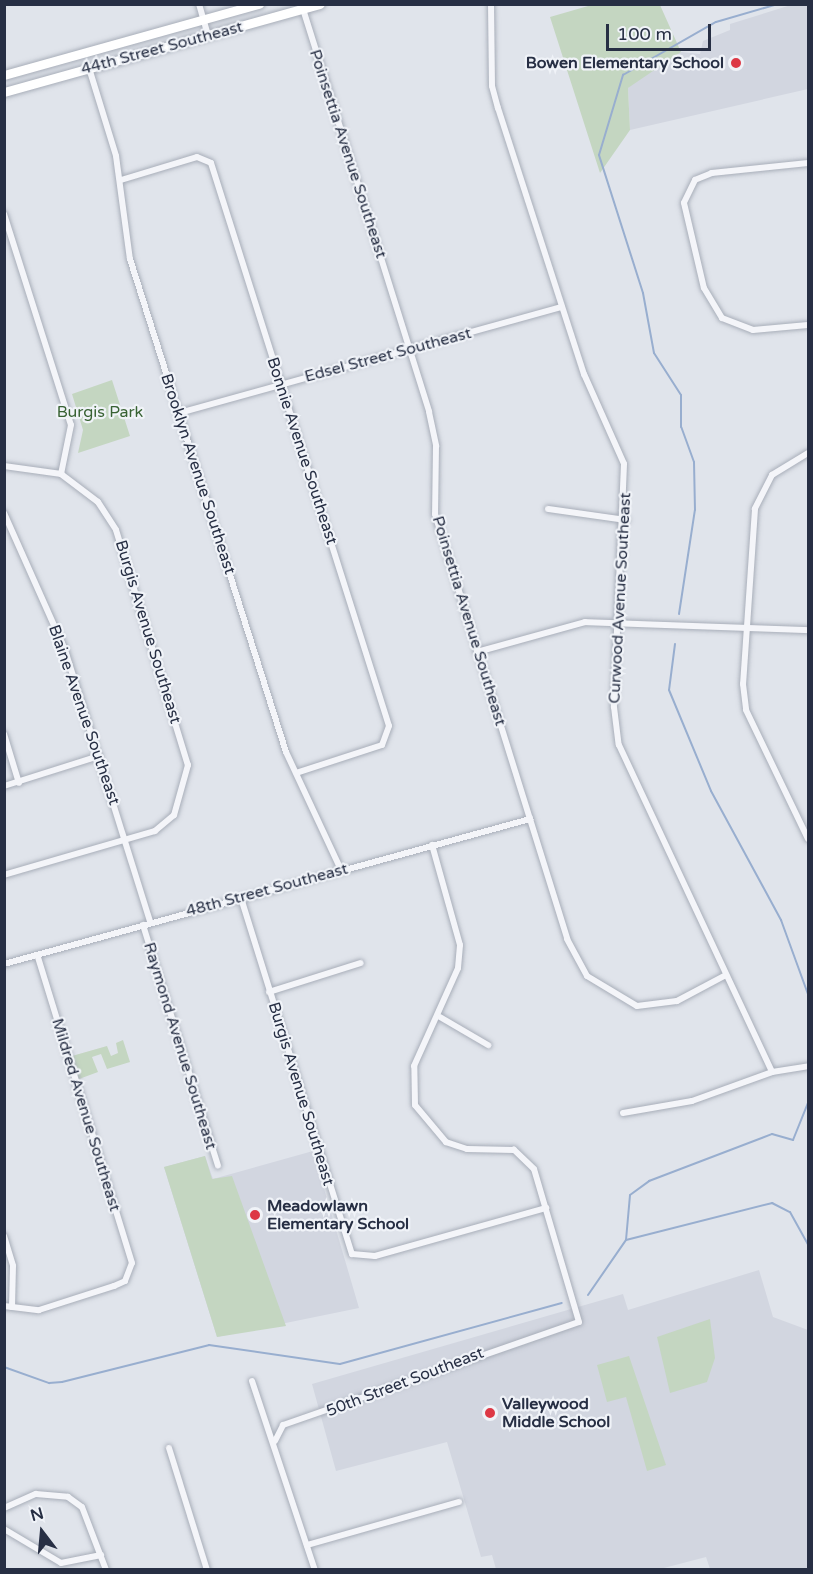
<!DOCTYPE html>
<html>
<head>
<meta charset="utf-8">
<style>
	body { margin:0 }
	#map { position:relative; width:813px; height:1574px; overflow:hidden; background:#e0e4eb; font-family:"Varela Round",sans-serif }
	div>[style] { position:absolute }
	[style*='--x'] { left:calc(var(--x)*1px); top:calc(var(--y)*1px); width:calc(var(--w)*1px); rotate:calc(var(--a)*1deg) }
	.built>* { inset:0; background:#d2d6e0 }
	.green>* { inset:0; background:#c4d6c1 }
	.stream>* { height:2px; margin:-1px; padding:0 1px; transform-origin:1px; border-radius:1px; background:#98aecf }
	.roads { filter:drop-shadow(0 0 2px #a8aeb9) drop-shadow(0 0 2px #a8aeb9) }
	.minor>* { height:6px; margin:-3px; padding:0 3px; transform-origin:3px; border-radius:3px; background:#f4f5f9 }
	.primary>* { height:9px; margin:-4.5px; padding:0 4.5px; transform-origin:4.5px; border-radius:4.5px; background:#fff }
	.dots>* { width:16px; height:16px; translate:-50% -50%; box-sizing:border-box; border:3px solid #f0f3f8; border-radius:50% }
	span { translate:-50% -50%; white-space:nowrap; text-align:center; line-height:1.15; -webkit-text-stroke:4.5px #f0f3f8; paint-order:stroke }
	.street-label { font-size:16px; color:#272f44 }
	.poi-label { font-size:16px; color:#272f44; font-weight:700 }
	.right { translate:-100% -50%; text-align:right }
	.left { translate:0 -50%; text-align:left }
	.park-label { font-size:16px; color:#386233 }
	.frame { position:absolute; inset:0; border:6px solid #272f44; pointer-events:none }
	.north { position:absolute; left:12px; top:1502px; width:60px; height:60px; -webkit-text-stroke:4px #f0f3f8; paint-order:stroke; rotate:344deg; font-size:16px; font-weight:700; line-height:24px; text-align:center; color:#272f44 }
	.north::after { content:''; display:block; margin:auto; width:21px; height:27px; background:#272f44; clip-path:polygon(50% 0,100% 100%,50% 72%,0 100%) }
	.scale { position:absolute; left:606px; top:24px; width:105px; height:27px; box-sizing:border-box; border:3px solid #272f44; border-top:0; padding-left:8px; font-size:18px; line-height:21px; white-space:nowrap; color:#272f44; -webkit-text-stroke:4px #f0f3f8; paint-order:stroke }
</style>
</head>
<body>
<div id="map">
	<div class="built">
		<i style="clip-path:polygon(791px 5px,808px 5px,808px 89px,630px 130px,628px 88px,647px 71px,681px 52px,700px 54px,703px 41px,730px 30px,730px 24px)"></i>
		<i style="clip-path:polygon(313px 1151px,359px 1308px,217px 1337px,164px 1167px,205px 1156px,213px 1179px)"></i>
		<i style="clip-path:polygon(759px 1270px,773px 1317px,808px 1330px,808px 1569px,710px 1569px,706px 1557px,660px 1569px,496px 1569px,492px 1555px,481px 1557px,447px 1442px,336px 1471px,312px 1384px,623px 1294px,628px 1310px)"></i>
	</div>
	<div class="green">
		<i style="clip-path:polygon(595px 4px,660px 5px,681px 52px,628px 88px,630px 130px,600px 173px,550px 17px)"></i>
		<i style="clip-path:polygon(112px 380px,130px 436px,78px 453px,83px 430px,72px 394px)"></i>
		<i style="clip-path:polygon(123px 1040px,130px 1062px,107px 1069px,101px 1054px,92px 1057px,98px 1072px,79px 1079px,72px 1056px,107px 1046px,111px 1056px,118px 1053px,116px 1043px)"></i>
		<i style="clip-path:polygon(205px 1156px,212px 1179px,232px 1176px,286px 1326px,217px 1337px,164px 1167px)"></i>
		<i style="clip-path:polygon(710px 1319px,715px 1358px,707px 1382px,670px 1393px,657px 1337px)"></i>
		<i style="clip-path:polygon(629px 1356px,666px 1465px,647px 1471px,626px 1397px,607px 1402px,597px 1365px)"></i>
	</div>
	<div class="stream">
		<i style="--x:679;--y:614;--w:105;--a:-81.3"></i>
		<i style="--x:695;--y:510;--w:48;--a:-91.2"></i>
		<i style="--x:694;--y:462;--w:37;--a:-110"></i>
		<i style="--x:681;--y:427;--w:32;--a:-90"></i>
		<i style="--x:681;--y:395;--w:50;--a:-122.7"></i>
		<i style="--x:654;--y:353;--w:61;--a:-100.4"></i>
		<i style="--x:643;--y:293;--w:145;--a:-107.7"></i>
		<i style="--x:599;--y:155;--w:84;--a:-73.3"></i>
		<i style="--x:623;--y:75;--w:107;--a:-29.7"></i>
		<i style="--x:716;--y:22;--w:65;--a:-16.2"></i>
		<i style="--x:675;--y:644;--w:46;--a:97.4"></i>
		<i style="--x:669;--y:690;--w:109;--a:67.4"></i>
		<i style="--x:711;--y:791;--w:147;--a:61.5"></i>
		<i style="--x:781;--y:920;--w:79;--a:70"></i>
		<i style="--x:626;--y:1240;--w:151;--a:-14.2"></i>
		<i style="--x:772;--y:1203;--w:20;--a:27"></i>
		<i style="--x:790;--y:1212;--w:38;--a:61"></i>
		<i style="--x:588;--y:1295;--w:67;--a:-55.4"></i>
		<i style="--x:626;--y:1240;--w:45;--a:-84.9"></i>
		<i style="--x:630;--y:1195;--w:24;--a:-36"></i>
		<i style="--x:649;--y:1181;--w:132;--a:-20.9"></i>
		<i style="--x:772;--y:1134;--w:22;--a:16"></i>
		<i style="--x:793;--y:1140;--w:40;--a:-68"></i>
		<i style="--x:4;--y:1367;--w:48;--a:19.6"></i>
		<i style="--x:49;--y:1383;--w:13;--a:-4"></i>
		<i style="--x:62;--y:1382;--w:152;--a:-14.1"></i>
		<i style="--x:209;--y:1345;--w:132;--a:8.3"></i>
		<i style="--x:340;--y:1364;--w:230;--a:-15.4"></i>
	</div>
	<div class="roads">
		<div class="minor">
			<i style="--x:199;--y:4;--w:32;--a:74"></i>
			<i style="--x:491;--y:4;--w:82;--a:89.3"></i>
			<i style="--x:492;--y:86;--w:23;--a:75"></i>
			<i style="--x:498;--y:108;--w:280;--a:72.1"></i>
			<i style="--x:584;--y:374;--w:98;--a:66"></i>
			<i style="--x:624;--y:464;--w:243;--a:92.4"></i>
			<i style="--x:614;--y:707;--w:38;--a:83"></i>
			<i style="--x:619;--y:745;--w:361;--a:64.9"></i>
			<i style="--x:303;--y:9;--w:422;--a:72.6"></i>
			<i style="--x:429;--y:412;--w:35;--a:78"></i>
			<i style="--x:436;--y:446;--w:68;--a:90.8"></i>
			<i style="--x:435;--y:514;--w:445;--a:72.7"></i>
			<i style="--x:567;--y:939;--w:42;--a:61.6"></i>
			<i style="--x:587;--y:976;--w:58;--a:31"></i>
			<i style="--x:637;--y:1006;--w:40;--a:-7.1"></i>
			<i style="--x:677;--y:1001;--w:53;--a:-28"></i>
			<i style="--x:89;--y:68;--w:92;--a:72.9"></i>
			<i style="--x:116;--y:156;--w:104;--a:82.3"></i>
			<i style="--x:130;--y:259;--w:517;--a:72.44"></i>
			<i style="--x:286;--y:752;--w:130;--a:65"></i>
			<i style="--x:808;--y:163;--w:97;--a:174.1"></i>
			<i style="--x:712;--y:173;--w:18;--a:158"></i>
			<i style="--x:695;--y:180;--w:25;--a:116"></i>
			<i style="--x:684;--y:203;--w:87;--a:76.8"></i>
			<i style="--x:704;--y:288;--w:35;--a:59"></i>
			<i style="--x:722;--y:318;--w:33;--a:21"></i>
			<i style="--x:753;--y:330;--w:55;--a:-5.2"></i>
			<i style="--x:121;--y:180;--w:79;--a:-16.8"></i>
			<i style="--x:197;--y:157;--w:15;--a:23"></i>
			<i style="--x:211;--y:163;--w:590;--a:72.45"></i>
			<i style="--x:389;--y:726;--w:20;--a:110"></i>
			<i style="--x:382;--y:745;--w:90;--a:162"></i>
			<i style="--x:4;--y:214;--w:221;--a:72.4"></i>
			<i style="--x:71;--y:425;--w:50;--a:101.5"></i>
			<i style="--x:179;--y:413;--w:397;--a:-15.5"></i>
			<i style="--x:808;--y:453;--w:42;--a:148.6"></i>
			<i style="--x:772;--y:475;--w:38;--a:117"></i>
			<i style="--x:755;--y:509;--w:175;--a:93.9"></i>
			<i style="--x:743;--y:684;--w:26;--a:83"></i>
			<i style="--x:746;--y:710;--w:143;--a:64.3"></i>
			<i style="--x:4;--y:466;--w:58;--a:8"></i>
			<i style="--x:61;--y:474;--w:46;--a:37.1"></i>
			<i style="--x:98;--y:502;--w:33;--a:57"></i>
			<i style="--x:116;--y:530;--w:246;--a:73"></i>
			<i style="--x:188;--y:765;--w:52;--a:105.6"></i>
			<i style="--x:174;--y:815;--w:25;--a:140"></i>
			<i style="--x:155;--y:831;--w:157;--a:163.8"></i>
			<i style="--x:548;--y:509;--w:79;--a:8"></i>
			<i style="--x:4;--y:513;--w:150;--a:66"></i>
			<i style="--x:65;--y:650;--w:285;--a:72.6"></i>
			<i style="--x:477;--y:652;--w:112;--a:-15.5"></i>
			<i style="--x:585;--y:622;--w:223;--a:2.1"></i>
			<i style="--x:4;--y:734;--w:51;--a:73"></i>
			<i style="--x:4;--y:786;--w:100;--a:-17.5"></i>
			<i style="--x:241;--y:898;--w:373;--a:72.7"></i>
			<i style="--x:352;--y:1254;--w:23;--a:5"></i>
			<i style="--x:375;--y:1256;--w:178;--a:-15.7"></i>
			<i style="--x:143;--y:925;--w:252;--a:72.7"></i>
			<i style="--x:4;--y:964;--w:546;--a:-15.41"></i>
			<i style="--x:269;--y:992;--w:96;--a:-17.5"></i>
			<i style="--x:440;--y:1017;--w:56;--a:30.3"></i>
			<i style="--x:623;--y:1113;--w:70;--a:-9.9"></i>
			<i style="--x:692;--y:1101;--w:85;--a:-19.9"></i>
			<i style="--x:772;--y:1072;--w:36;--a:-9"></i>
			<i style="--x:4;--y:1236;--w:31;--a:73"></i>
			<i style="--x:13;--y:1266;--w:41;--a:91.4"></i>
			<i style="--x:4;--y:1306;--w:35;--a:7"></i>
			<i style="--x:39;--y:1310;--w:79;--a:-17.7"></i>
			<i style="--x:114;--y:1286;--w:12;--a:-24"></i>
			<i style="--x:125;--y:1281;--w:19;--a:-69"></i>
			<i style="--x:132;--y:1263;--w:322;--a:-107.1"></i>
			<i style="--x:252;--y:1381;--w:199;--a:71.6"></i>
			<i style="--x:275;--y:1441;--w:18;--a:-63"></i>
			<i style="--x:283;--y:1425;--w:313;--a:-19.2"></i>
			<i style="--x:579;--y:1322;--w:159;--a:-106.4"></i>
			<i style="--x:534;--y:1169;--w:28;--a:-136"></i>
			<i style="--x:514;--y:1150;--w:47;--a:-178.8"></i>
			<i style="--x:467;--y:1149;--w:22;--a:-162"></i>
			<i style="--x:446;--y:1142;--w:48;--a:-130"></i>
			<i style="--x:415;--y:1105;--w:39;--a:-91"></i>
			<i style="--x:414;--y:1066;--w:107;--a:-65.8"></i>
			<i style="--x:458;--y:968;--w:23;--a:-85"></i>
			<i style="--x:460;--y:945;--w:104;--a:-105.6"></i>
			<i style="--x:169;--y:1448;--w:128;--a:72.7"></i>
			<i style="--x:4;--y:1508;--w:35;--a:-24"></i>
			<i style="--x:36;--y:1494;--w:32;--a:5"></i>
			<i style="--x:68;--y:1497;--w:17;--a:36"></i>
			<i style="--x:82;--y:1507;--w:67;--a:69.1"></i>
			<i style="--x:4;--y:1529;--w:66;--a:30.8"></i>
			<i style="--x:61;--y:1563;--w:41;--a:-11.3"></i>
			<i style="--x:307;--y:1545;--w:158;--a:-15.8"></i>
		</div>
		<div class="primary">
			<i style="--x:4;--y:75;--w:265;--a:-15.6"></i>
			<i style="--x:4;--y:92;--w:328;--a:-15.6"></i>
		</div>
	</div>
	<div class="dots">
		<i style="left:736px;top:63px;background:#dd3845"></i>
		<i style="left:255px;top:1215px;background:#dd3845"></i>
		<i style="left:490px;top:1413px;background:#dd3845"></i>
	</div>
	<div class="street-label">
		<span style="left:162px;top:48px;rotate:-15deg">44th Street Southeast</span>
		<span style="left:348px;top:154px;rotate:72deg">Poinsettia Avenue Southeast</span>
		<span style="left:388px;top:355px;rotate:-15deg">Edsel Street Southeast</span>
		<span style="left:302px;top:451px;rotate:72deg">Bonnie Avenue Southeast</span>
		<span style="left:198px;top:474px;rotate:72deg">Brooklyn Avenue Southeast</span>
		<span style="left:620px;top:598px;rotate:-87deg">Curwood Avenue Southeast</span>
		<span style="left:469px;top:621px;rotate:73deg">Poinsettia Avenue Southeast</span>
		<span style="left:148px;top:632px;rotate:73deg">Burgis Avenue Southeast</span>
		<span style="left:84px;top:715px;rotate:71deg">Blaine Avenue Southeast</span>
		<span style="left:267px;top:890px;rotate:-15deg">48th Street Southeast</span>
		<span style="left:180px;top:1046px;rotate:73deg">Raymond Avenue Southeast</span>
		<span style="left:301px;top:1094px;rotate:73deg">Burgis Avenue Southeast</span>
		<span style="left:86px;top:1115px;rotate:73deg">Mildred Avenue Southeast</span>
		<span style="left:405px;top:1382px;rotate:-21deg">50th Street Southeast</span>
	</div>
	<div class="poi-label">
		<span class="right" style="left:724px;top:63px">Bowen Elementary School</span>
		<span class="left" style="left:267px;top:1215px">Meadowlawn<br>Elementary School</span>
		<span class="left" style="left:502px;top:1413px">Valleywood<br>Middle School</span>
	</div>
	<div class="park-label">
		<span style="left:100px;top:412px">Burgis Park</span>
	</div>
	<div class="frame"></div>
	<div class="north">N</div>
	<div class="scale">100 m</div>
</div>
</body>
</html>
